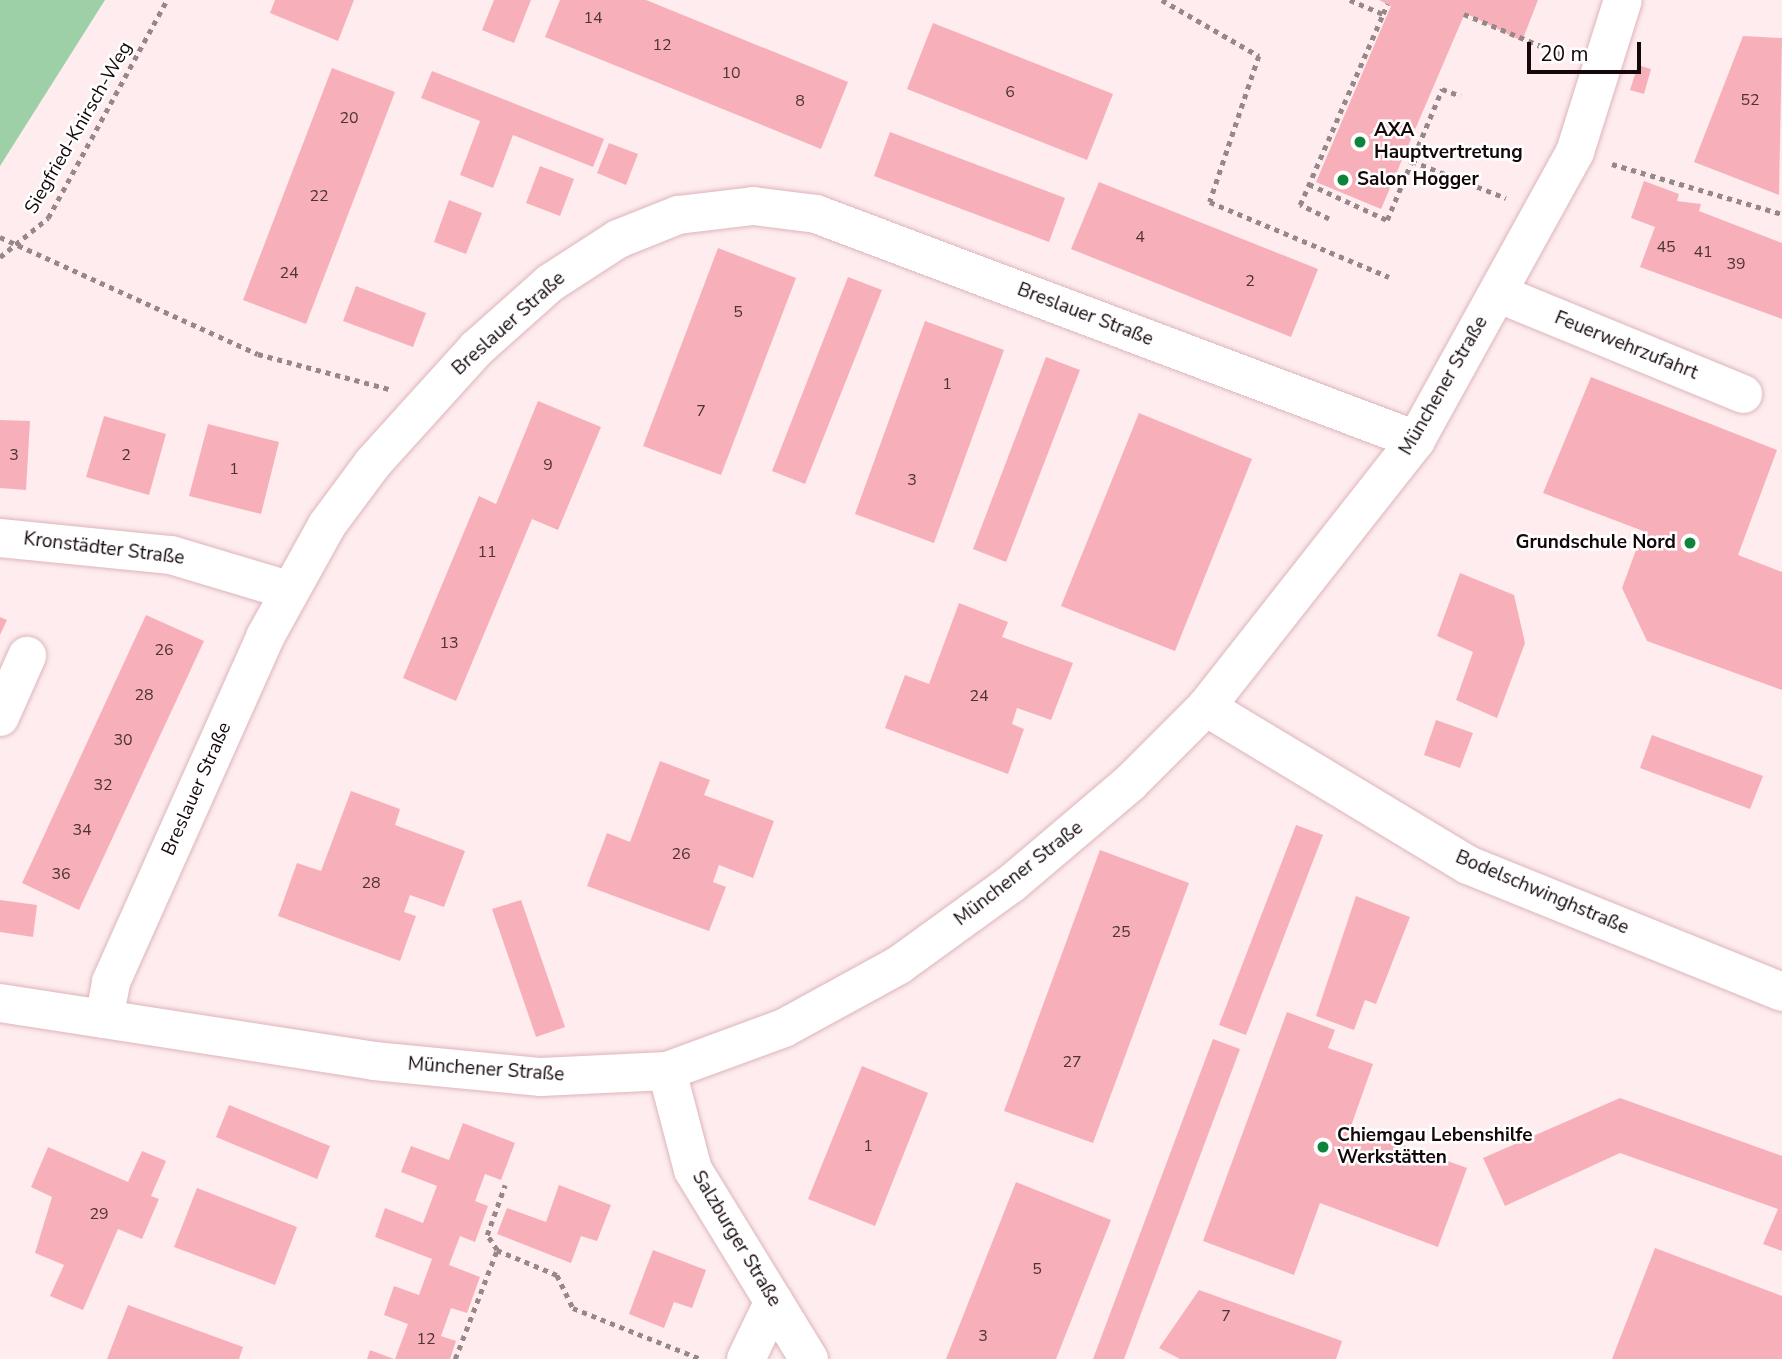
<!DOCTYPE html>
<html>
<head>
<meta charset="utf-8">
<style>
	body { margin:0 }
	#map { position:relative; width:1782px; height:1359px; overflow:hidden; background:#feecee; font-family:"Nunito Sans",sans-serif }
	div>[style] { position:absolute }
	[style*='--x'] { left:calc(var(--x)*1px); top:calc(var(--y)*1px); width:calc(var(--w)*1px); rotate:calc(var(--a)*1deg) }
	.green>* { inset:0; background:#9dd0a6 }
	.building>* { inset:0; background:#f7b0ba }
	.path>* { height:4.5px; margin-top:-2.25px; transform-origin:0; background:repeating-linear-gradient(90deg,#968789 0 5px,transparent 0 10px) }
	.roads { filter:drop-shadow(0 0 2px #ddb5ba) drop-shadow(0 0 2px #ddb5ba) }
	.minor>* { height:38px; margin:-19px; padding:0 19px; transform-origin:19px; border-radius:19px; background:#fff }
	.dots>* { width:19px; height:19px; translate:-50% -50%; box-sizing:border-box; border:4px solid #fff; border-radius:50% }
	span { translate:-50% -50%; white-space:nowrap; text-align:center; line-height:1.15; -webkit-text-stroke:5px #fff; paint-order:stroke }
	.number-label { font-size:16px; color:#4e3236 }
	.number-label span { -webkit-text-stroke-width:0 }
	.street-label { font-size:19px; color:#15080a }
	.poi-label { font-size:19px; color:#15080a; font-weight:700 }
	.left { translate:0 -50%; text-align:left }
	.right { translate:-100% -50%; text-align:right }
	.scale { position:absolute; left:1527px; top:42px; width:114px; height:32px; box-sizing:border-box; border:4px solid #15080a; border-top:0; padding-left:9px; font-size:21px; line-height:24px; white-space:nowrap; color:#15080a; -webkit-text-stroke:5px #fff; paint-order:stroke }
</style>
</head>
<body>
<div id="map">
	<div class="green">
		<i style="clip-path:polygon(0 0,105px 0,0 166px)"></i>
	</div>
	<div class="building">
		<i style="clip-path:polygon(275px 0,354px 0,338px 41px,270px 13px)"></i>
		<i style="clip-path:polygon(494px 0,531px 0,514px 43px,482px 30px)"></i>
		<i style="clip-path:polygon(560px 0,646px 0,848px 82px,821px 149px,545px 37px)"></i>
		<i style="clip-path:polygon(1379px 0,1538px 0,1522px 41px,1465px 13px,1381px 209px,1316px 182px,1391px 6px)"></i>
		<i style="clip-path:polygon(933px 23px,1113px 94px,1087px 160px,907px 89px)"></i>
		<i style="clip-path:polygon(1743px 36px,1782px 38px,1779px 195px,1694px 162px)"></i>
		<i style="clip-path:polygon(1638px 65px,1651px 69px,1644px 94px,1630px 90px)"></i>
		<i style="clip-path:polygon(332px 68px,395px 92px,306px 324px,243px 300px)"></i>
		<i style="clip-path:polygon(432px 71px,604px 139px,593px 167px,513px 135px,493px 188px,460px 175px,480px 121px,421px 98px)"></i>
		<i style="clip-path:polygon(890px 132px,1065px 198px,1049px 242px,874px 176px)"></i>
		<i style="clip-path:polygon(609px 143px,638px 154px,626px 185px,597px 173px)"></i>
		<i style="clip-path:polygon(540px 166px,574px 179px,560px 216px,526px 203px)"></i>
		<i style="clip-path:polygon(1644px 181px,1679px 194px,1677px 201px,1701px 204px,1699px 211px,1782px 243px,1782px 319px,1640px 267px,1655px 227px,1631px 218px)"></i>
		<i style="clip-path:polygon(1099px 182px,1318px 269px,1291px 337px,1071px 249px)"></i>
		<i style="clip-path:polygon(449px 200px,482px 213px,466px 254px,434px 242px)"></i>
		<i style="clip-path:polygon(718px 248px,796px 278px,721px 475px,643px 446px)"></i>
		<i style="clip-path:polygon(848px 277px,882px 290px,805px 484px,772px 471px)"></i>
		<i style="clip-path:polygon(356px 286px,426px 313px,413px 347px,343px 321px)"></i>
		<i style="clip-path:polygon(925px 321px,1004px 350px,934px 543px,855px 514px)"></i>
		<i style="clip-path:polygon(1046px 357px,1080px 370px,1006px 562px,973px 549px)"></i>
		<i style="clip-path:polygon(1591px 377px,1777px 450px,1738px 555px,1782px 572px,1782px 690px,1647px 641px,1622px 588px,1643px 531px,1543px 493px)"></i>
		<i style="clip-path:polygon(538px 401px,601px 427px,558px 530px,532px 519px,456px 701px,403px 678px,479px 496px,496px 504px)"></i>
		<i style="clip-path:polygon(1139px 413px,1252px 459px,1175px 651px,1061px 606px)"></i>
		<i style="clip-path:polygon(104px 416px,166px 434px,149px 495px,86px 477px)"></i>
		<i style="clip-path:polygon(0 420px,30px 421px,26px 490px,0 488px)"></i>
		<i style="clip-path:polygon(208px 424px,279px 442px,261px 514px,189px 496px)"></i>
		<i style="clip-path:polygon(1460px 573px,1514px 595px,1525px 643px,1497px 718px,1456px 700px,1473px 652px,1437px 636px)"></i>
		<i style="clip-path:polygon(959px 603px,1008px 622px,1002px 637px,1073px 663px,1051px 720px,1017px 708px,1012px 724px,1024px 729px,1008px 774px,885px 728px,905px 675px,929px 684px)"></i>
		<i style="clip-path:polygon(146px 615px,204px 641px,79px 910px,22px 883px)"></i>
		<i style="clip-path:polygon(0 617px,7px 620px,0 635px)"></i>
		<i style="clip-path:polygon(1436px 720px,1473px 733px,1460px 768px,1424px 755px)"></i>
		<i style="clip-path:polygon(1652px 735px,1763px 776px,1750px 809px,1640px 768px)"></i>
		<i style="clip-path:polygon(660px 761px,710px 780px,704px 795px,774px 821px,753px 878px,719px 865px,713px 882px,726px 887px,709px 931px,587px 886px,607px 833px,630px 842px)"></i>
		<i style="clip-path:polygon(351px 791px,400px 809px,395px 825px,465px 851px,444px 907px,410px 895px,404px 912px,416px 916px,400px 961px,278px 916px,297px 863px,321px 871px)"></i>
		<i style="clip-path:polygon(1296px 825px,1323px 835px,1246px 1035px,1219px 1025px)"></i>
		<i style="clip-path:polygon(1100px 850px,1189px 883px,1093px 1143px,1004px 1111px)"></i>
		<i style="clip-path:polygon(1356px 896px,1410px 917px,1376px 1004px,1365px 1000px,1354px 1030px,1316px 1016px)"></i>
		<i style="clip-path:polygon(0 900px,37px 905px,33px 937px,0 932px)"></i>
		<i style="clip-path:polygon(521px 900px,565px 1027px,536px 1037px,492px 909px)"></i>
		<i style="clip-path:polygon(1287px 1012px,1335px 1030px,1328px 1048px,1373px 1064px,1351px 1126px,1467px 1168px,1438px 1247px,1320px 1203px,1294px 1275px,1203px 1241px)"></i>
		<i style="clip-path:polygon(1213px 1039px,1240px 1049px,1124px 1359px,1093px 1359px)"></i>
		<i style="clip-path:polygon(862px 1066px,928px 1093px,875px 1226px,808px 1199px)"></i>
		<i style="clip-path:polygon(1620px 1098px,1782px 1156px,1782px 1251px,1763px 1244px,1778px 1209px,1620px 1153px,1505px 1206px,1483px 1158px)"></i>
		<i style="clip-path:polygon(229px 1105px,330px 1146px,317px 1179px,216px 1137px)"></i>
		<i style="clip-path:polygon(463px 1123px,515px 1143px,501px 1180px,485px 1174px,475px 1201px,488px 1206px,475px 1242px,460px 1236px,449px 1265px,480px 1277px,467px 1313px,451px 1308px,441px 1336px,456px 1341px,450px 1359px,395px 1359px,408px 1324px,384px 1315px,394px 1286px,419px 1295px,432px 1259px,375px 1237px,385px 1208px,423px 1223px,437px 1186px,401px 1172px,411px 1146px,449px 1160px)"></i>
		<i style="clip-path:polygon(48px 1147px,128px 1182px,142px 1151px,166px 1161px,151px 1196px,159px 1199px,142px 1239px,118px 1229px,83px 1310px,50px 1296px,64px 1265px,35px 1253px,52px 1197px,31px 1187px)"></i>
		<i style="clip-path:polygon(1016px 1182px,1111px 1220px,1056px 1359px,946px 1359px)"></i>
		<i style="clip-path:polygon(559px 1185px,611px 1205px,597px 1241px,581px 1236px,571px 1263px,497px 1234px,507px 1208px,546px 1222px)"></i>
		<i style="clip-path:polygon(197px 1188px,297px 1227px,275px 1285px,174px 1247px)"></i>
		<i style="clip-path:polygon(1655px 1248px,1782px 1296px,1782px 1359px,1612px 1359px)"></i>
		<i style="clip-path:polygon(653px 1250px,706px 1270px,692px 1308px,674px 1302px,664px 1328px,629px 1314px)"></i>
		<i style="clip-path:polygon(1199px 1290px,1342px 1341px,1336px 1359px,1180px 1359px,1159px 1348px)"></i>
		<i style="clip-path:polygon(128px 1305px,243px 1347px,239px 1359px,107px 1359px)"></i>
		<i style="clip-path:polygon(370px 1350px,394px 1359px,367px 1359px)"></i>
	</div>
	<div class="path">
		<i style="--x:1162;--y:0;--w:112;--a:30"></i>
		<i style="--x:1259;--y:56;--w:154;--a:108.6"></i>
		<i style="--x:1210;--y:202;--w:194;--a:22.7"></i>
		<i style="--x:1350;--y:0;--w:36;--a:23"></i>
		<i style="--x:1383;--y:14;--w:11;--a:-68"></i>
		<i style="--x:1464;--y:14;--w:109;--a:22.6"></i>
		<i style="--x:1412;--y:161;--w:101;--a:21.5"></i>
		<i style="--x:1612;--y:164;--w:177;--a:16.4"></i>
		<i style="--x:1309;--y:184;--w:86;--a:24.8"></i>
		<i style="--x:1387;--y:220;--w:142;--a:-67.2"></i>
		<i style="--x:1442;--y:89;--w:20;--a:20"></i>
		<i style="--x:1329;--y:219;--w:32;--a:-154"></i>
		<i style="--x:1300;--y:205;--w:208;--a:-66.5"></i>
		<i style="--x:0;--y:237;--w:283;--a:24.4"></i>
		<i style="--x:258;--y:354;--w:136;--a:15"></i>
		<i style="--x:0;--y:257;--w:62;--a:-39.1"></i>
		<i style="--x:48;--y:218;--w:248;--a:-61.4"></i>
		<i style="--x:497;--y:1250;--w:18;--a:-124"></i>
		<i style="--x:487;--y:1235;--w:53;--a:-70.2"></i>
		<i style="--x:455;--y:1359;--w:117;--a:-68.9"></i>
		<i style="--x:497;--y:1250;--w:65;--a:22.6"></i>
		<i style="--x:557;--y:1275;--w:37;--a:64"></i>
		<i style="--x:573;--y:1308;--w:138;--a:21.7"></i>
	</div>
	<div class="roads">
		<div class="minor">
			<i style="--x:1509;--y:298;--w:253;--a:22.3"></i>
			<i style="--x:0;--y:538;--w:172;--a:5.7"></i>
			<i style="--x:171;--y:555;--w:122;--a:16.7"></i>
			<i style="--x:1206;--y:707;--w:306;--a:31.1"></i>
			<i style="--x:1468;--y:865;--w:339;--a:22"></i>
			<i style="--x:0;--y:717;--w:67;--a:-66.1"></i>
			<i style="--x:0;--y:1003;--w:378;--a:8.8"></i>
			<i style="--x:374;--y:1061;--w:168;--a:5.5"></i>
			<i style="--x:541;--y:1077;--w:126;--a:-2.7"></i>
			<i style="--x:667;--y:1071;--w:125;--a:-20.2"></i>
			<i style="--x:784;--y:1028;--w:131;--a:-28.7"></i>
			<i style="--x:899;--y:965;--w:138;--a:-35.9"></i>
			<i style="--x:1011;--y:884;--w:156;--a:-40.3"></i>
			<i style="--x:1130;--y:783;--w:107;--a:-45"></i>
			<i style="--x:1206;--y:707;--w:340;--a:-51.8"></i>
			<i style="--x:1416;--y:440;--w:329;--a:-61.1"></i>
			<i style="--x:1575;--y:152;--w:159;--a:-72.5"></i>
			<i style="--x:104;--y:1019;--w:38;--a:-79"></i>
			<i style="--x:111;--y:982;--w:378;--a:-65.9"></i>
			<i style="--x:265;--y:637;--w:128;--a:-61"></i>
			<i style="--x:327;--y:525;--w:77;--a:-53.4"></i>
			<i style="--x:373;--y:463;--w:154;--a:-47.9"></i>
			<i style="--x:476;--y:349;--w:99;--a:-41.7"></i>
			<i style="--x:550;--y:283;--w:81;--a:-32.9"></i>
			<i style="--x:618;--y:239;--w:65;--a:-21.8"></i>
			<i style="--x:678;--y:215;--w:76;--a:-6.8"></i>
			<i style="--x:753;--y:206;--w:64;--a:7.2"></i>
			<i style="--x:816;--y:214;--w:641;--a:20.64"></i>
			<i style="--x:667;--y:1071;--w:102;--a:75.3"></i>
			<i style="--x:693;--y:1170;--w:222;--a:58.5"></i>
			<i style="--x:746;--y:1359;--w:64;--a:-64.2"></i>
		</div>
	</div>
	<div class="dots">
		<i style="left:1360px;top:142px;background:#0d833b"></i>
		<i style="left:1343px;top:180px;background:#0d833b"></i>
		<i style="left:1690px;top:543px;background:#0d833b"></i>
		<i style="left:1323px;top:1147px;background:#0d833b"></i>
	</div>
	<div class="number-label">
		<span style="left:593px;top:18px">14</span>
		<span style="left:662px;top:45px">12</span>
		<span style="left:731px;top:73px">10</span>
		<span style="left:1010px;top:92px">6</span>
		<span style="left:1750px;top:100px">52</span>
		<span style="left:800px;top:101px">8</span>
		<span style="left:349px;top:118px">20</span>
		<span style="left:319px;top:196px">22</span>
		<span style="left:1140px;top:237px">4</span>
		<span style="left:1666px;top:247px">45</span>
		<span style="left:1703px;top:252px">41</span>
		<span style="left:1736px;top:264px">39</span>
		<span style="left:289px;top:273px">24</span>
		<span style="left:1250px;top:281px">2</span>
		<span style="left:738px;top:312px">5</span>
		<span style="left:947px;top:384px">1</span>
		<span style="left:701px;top:411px">7</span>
		<span style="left:14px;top:455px">3</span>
		<span style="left:126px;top:455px">2</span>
		<span style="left:548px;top:465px">9</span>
		<span style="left:234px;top:469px">1</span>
		<span style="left:912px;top:480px">3</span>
		<span style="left:487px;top:552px">11</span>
		<span style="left:449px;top:643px">13</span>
		<span style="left:164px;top:650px">26</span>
		<span style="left:144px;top:695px">28</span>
		<span style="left:979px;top:696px">24</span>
		<span style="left:123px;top:740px">30</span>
		<span style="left:103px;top:785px">32</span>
		<span style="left:82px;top:830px">34</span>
		<span style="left:681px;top:854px">26</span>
		<span style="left:61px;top:874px">36</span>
		<span style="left:371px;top:883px">28</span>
		<span style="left:1121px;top:932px">25</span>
		<span style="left:1072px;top:1062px">27</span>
		<span style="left:868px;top:1146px">1</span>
		<span style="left:99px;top:1214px">29</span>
		<span style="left:1037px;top:1269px">5</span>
		<span style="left:1226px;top:1316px">7</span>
		<span style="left:983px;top:1336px">3</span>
		<span style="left:426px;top:1339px">12</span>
	</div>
	<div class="street-label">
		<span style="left:79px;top:128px;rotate:-60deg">Siegfried-Knirsch-Weg</span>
		<span style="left:1085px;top:315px;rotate:21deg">Breslauer Straße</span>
		<span style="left:509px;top:324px;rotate:-42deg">Breslauer Straße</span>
		<span style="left:1626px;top:346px;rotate:22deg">Feuerwehrzufahrt</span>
		<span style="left:1444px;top:386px;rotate:-60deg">Münchener Straße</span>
		<span style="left:104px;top:549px;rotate:7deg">Kronstädter Straße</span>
		<span style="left:197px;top:789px;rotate:-66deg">Breslauer Straße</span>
		<span style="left:1019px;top:874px;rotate:-38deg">Münchener Straße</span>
		<span style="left:1542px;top:893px;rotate:23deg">Bodelschwinghstraße</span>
		<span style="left:486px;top:1070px;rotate:4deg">Münchener Straße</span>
		<span style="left:736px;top:1239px;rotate:59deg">Salzburger Straße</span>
	</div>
	<div class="poi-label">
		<span class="left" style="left:1374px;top:142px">AXA<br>Hauptvertretung</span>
		<span class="left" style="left:1357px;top:180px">Salon Hogger</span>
		<span class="right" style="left:1676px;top:543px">Grundschule Nord</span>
		<span class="left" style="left:1337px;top:1147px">Chiemgau Lebenshilfe<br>Werkstätten</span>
	</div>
	<div class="scale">20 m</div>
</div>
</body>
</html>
